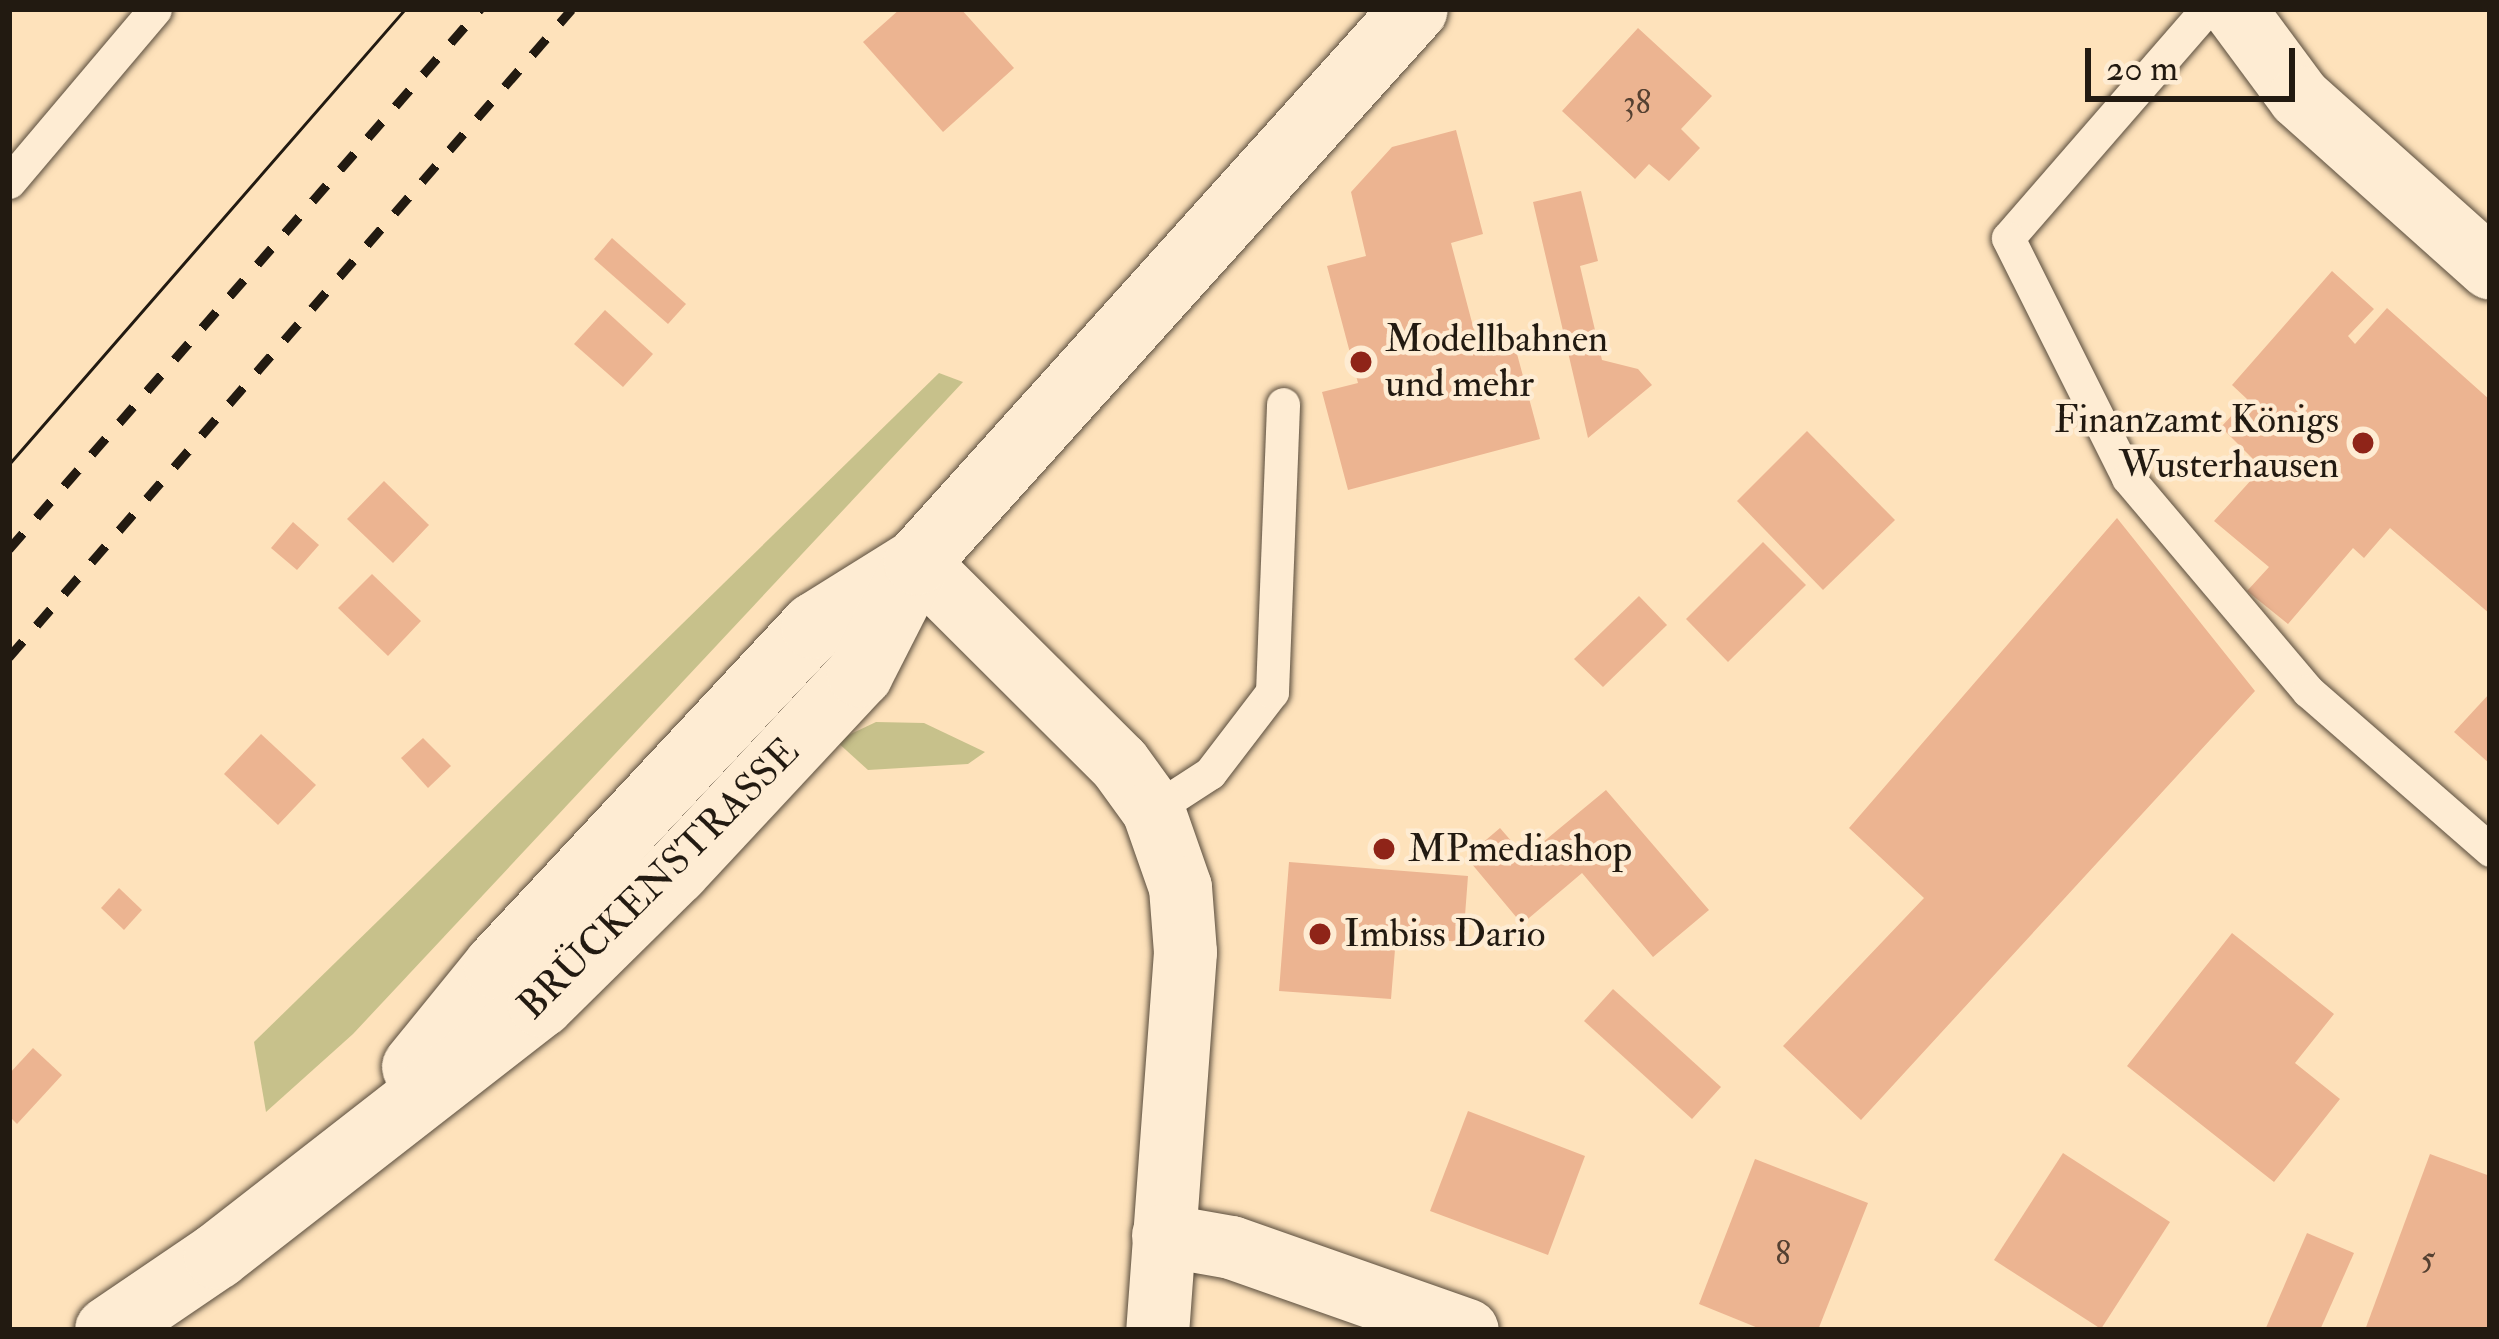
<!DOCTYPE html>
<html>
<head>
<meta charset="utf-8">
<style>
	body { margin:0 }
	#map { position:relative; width:2499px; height:1339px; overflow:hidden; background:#fee2bb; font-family:"IM FELL Double Pica",serif }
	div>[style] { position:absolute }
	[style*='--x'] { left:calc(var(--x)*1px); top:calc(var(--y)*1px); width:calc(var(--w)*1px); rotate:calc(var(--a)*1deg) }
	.green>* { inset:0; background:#c7c18b }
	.building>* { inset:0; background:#ecb491 }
	.roads { filter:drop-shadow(0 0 3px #594c3c) drop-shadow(0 0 3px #594c3c) }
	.service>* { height:33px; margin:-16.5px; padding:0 16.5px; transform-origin:16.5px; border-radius:16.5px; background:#feecd3 }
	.minor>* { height:63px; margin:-31.5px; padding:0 31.5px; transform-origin:31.5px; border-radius:31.5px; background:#feecd3 }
	.secondary>* { height:66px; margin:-33px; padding:0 33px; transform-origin:33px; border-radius:33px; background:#feecd3 }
	.tram>* { height:3px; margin:-1.5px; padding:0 1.5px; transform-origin:1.5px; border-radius:1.5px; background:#221a11 }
	.rail>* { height:9px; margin-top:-4.5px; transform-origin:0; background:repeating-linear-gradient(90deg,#221a11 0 21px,transparent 0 42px) }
	.dots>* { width:33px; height:33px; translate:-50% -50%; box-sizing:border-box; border:6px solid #feecd3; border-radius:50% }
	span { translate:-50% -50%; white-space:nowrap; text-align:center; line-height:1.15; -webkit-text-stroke:9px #feecd3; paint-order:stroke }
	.number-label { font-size:33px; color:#544031 }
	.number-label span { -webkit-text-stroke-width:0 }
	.poi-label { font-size:39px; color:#221a11 }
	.left { translate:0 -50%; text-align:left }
	.right { translate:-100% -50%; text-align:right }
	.street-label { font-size:39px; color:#221a11 }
	.frame { position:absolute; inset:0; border:12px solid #221a11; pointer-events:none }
	.scale { position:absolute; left:2085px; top:48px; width:210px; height:54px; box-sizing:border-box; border:6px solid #221a11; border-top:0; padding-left:15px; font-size:36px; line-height:42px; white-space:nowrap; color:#221a11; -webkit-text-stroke:9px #feecd3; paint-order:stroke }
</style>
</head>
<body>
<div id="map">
	<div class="green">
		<i style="clip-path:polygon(939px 373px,963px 382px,353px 1034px,266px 1112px,254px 1042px)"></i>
		<i style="clip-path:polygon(876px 722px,924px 723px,985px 752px,968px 764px,868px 770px,836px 741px)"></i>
	</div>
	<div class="building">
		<i style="clip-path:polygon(900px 9px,961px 9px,1014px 68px,943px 132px,863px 42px)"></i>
		<i style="clip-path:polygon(1638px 28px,1712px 96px,1681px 129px,1700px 148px,1669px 181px,1649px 164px,1635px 179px,1562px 111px)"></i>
		<i style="clip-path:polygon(1456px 130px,1483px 234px,1451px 243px,1479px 349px,1513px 339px,1540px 439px,1348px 490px,1322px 392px,1358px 383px,1327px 266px,1366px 256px,1351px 192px,1392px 147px)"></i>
		<i style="clip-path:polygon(1581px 191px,1598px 261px,1580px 266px,1602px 360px,1638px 369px,1652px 385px,1588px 438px,1533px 202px)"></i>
		<i style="clip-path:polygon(612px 238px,686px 304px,668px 324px,594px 259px)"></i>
		<i style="clip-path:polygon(2332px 271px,2374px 309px,2348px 336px,2355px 344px,2387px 308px,2490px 400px,2490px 614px,2390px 528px,2364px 558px,2353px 548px,2288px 624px,2247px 591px,2269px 567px,2214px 521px,2262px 468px,2221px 427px,2247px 399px,2232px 385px)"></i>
		<i style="clip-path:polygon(605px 310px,653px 354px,623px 387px,574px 344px)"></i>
		<i style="clip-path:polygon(1807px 431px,1895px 520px,1823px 590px,1737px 501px)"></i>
		<i style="clip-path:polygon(384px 481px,429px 525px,393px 563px,347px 519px)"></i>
		<i style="clip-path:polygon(2117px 518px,2255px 691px,1861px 1120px,1783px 1046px,1924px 898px,1849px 828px)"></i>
		<i style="clip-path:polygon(293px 522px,319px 545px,297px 570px,271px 548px)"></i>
		<i style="clip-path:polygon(1763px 542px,1806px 585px,1728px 662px,1686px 619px)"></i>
		<i style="clip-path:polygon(372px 574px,421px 621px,388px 656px,338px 608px)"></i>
		<i style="clip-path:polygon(1639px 596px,1667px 625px,1603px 687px,1574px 659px)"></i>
		<i style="clip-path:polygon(2490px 693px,2490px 764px,2454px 732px)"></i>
		<i style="clip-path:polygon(261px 734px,316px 785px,278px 825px,224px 774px)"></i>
		<i style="clip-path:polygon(423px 738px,451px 766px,428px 788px,401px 758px)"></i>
		<i style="clip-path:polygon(1606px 790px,1709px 910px,1653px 957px,1582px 873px,1522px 924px,1466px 857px,1500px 828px,1525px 857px)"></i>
		<i style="clip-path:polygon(1289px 862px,1468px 876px,1463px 942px,1396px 937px,1391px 999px,1279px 991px)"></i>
		<i style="clip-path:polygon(119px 888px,142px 910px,124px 930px,101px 908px)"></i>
		<i style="clip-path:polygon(2232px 933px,2334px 1014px,2295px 1063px,2340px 1099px,2274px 1182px,2127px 1066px)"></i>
		<i style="clip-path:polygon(1613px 989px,1721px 1087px,1692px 1119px,1584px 1021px)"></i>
		<i style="clip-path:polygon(33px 1048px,62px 1075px,17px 1124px,9px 1116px,9px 1074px)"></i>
		<i style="clip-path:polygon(1468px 1111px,1585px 1156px,1548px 1255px,1430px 1211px)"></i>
		<i style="clip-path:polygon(2063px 1153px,2170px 1222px,2101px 1329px,1994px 1260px)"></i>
		<i style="clip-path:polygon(2430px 1154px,2490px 1176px,2490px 1330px,2365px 1330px)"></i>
		<i style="clip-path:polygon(1755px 1159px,1868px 1203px,1818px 1330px,1763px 1330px,1699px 1304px)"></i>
		<i style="clip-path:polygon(2307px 1233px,2354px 1253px,2320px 1330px,2265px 1330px)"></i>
	</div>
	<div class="roads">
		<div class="service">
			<i style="--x:2207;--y:9;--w:303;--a:131"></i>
			<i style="--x:2008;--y:238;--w:268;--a:63.4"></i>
			<i style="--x:2128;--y:478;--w:279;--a:49.8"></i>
			<i style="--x:2308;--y:691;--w:242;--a:41.1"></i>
			<i style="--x:9;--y:182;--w:226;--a:-49.8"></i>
			<i style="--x:1153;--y:810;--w:68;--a:-33"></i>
			<i style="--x:1210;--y:773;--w:102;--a:-52.6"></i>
			<i style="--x:1272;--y:692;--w:288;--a:-87.8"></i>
		</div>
		<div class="minor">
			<i style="--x:2234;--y:9;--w:109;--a:53.5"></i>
			<i style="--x:2299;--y:97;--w:256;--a:41.8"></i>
			<i style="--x:917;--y:562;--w:285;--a:44.9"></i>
			<i style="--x:1119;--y:763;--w:58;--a:54.1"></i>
			<i style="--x:1153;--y:810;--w:82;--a:70.7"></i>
			<i style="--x:1180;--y:887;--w:65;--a:85.6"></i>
			<i style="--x:1185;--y:952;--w:379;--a:94.2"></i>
			<i style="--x:1163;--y:1235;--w:69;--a:10"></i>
			<i style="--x:1231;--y:1247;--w:250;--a:19.4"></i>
		</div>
		<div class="secondary">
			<i style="--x:415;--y:1067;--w:130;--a:-50.9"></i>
			<i style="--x:497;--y:966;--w:465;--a:-47"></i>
			<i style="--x:814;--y:626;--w:121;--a:-31.9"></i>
			<i style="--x:108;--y:1330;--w:132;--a:-34.2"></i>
			<i style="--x:217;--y:1256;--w:410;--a:-37.9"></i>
			<i style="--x:541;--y:1004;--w:190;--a:-44.6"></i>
			<i style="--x:676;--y:871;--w:270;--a:-47"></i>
			<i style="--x:860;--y:674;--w:126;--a:-63"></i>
			<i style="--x:917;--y:562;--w:744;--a:-48"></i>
		</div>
	</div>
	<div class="tram">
		<i style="--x:9;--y:464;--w:603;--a:-48.97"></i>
	</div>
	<div class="rail">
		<i style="--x:9;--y:549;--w:717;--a:-48.9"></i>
		<i style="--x:9;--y:657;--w:858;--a:-49.02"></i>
	</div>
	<div class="dots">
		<i style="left:1361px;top:362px;background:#8f2418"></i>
		<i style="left:2363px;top:443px;background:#8f2418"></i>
		<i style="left:1384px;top:849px;background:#8f2418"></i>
		<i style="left:1320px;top:934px;background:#8f2418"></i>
	</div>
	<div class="number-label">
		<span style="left:1637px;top:103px">38</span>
		<span style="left:1783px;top:1254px">8</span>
		<span style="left:2428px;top:1259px">5</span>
	</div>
	<div class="poi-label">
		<span class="left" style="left:1385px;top:362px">Modellbahnen<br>und mehr</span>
		<span class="right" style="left:2339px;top:443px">Finanzamt Königs<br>Wusterhausen</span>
		<span class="left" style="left:1408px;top:849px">MPmediashop</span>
		<span class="left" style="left:1344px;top:934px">Imbiss Dario</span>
	</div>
	<div class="street-label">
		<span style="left:659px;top:879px;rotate:-45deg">BRÜCKENSTRASSE</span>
	</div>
	<div class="frame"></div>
	<div class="scale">20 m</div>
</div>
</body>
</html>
